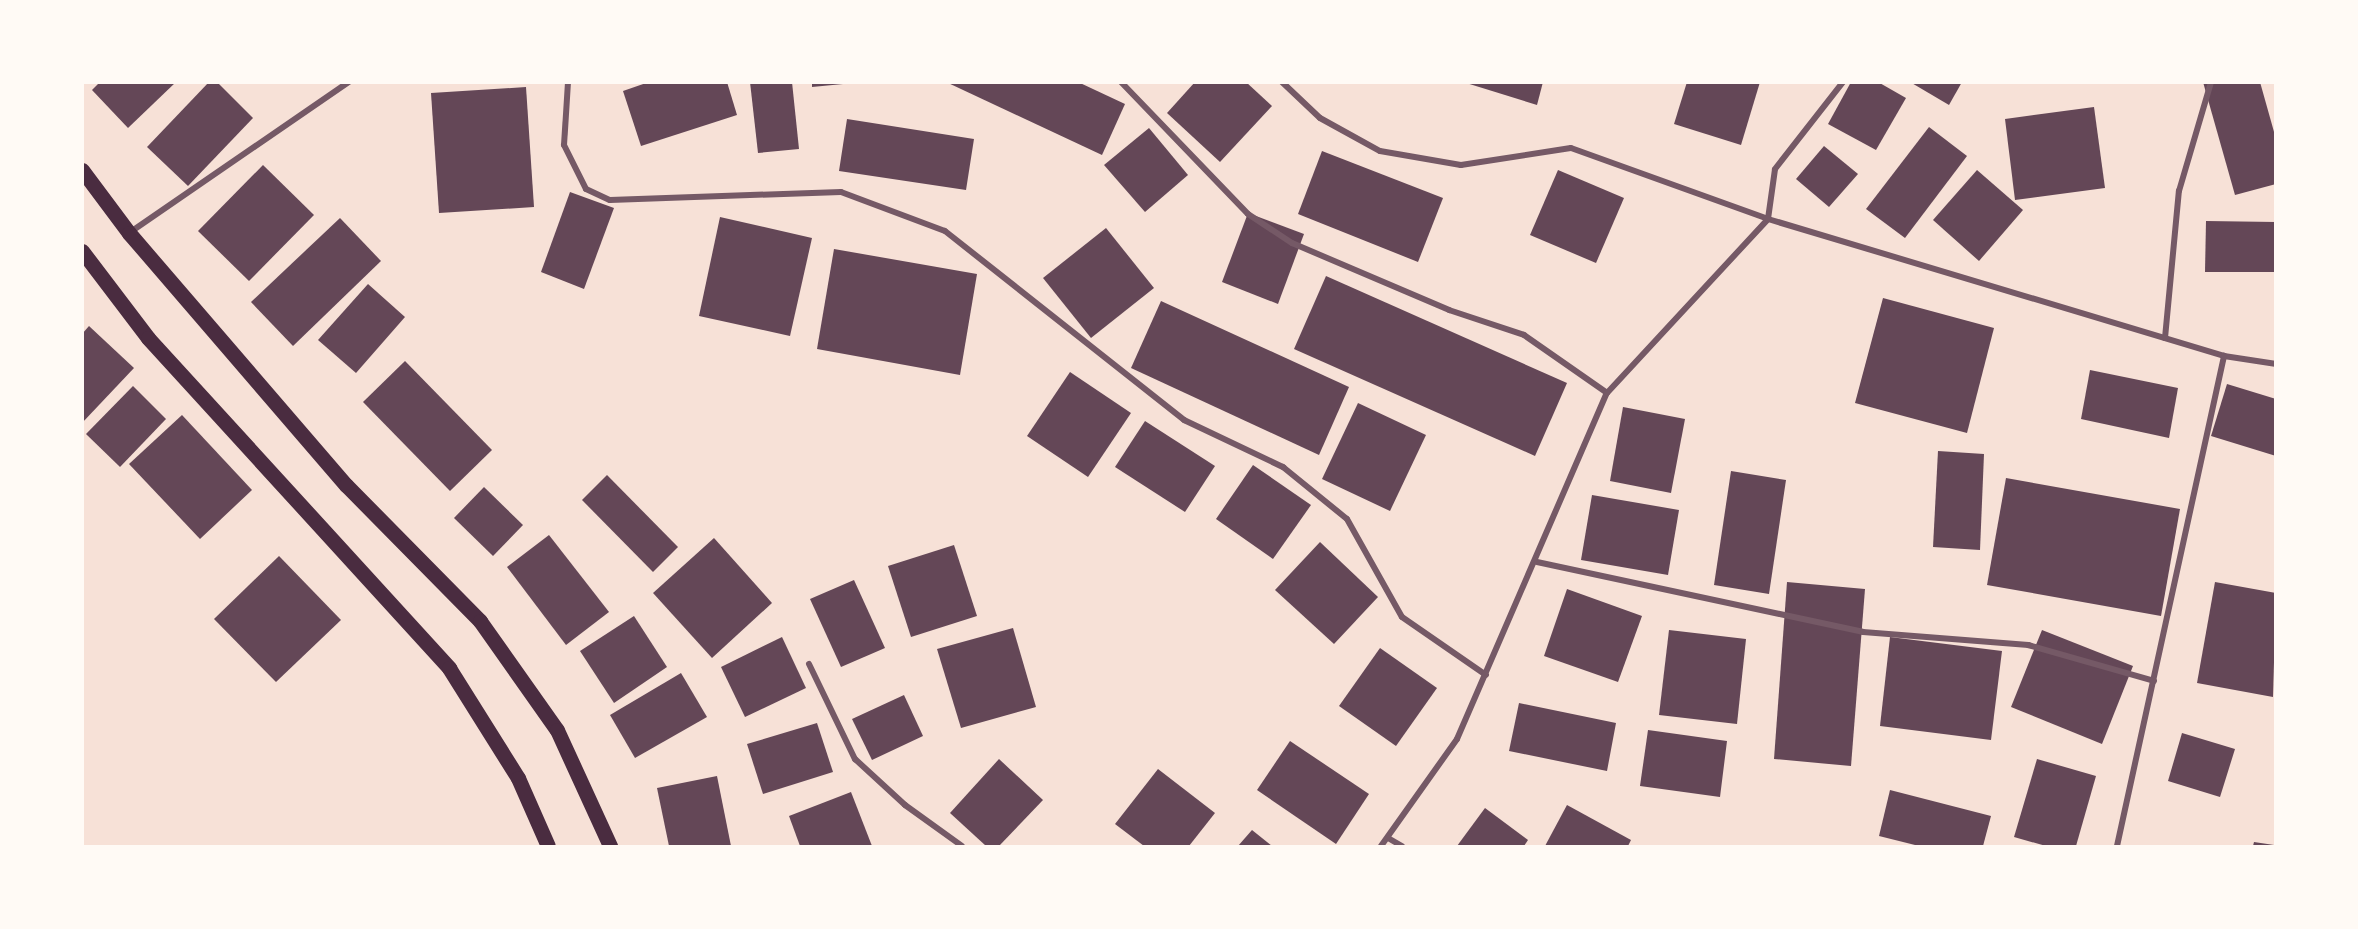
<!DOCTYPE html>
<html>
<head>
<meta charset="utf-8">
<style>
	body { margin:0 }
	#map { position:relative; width:2358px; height:929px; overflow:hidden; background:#f7e1d7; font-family:"Archivo Narrow",sans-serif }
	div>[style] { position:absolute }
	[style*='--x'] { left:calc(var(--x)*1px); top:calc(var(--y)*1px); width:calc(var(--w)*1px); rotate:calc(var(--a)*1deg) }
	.building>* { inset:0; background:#644757 }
	.minor>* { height:6px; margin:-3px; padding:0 3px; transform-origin:3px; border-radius:3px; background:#755966 }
	.primary>* { height:15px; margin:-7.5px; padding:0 7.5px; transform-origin:7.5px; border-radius:7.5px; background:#4a2c40 }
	span { translate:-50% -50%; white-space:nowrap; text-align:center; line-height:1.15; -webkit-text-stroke:6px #fffaf5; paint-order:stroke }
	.frame { position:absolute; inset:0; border:84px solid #fffaf5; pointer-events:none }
</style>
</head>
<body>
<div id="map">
	<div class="building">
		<i style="clip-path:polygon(100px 82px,176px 82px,128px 128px,92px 90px)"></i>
		<i style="clip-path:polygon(209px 82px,217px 82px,253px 118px,188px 186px,147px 147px)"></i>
		<i style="clip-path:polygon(649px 82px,727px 82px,737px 115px,641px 146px,623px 91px)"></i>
		<i style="clip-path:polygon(750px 82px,792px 82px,799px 149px,758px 153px)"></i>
		<i style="clip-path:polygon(812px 82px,843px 82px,843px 84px,812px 87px)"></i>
		<i style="clip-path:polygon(946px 82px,1078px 82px,1125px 104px,1102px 155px)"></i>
		<i style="clip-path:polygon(1195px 82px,1246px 82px,1272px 106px,1220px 162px,1167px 113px)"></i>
		<i style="clip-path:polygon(1463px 82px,1543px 82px,1537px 105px)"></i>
		<i style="clip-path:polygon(1687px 82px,1760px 82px,1741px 145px,1674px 124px)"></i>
		<i style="clip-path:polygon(1851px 82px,1878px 82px,1906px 98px,1876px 150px,1828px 124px)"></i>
		<i style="clip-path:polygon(1910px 82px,1962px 82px,1949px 105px)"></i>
		<i style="clip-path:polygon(2203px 82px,2260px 82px,2276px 139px,2276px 184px,2235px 195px)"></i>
		<i style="clip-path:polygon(526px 87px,534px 207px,439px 213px,431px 93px)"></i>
		<i style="clip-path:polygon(2094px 107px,2105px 188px,2015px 200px,2005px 119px)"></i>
		<i style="clip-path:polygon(847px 119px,974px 139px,966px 190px,839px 171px)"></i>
		<i style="clip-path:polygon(1929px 127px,1967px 156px,1905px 238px,1866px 209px)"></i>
		<i style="clip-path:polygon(1149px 128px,1188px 175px,1145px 212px,1104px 165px)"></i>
		<i style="clip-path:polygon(1824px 146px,1858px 174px,1829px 207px,1796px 179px)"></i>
		<i style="clip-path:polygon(1322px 151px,1443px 198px,1418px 262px,1298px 214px)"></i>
		<i style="clip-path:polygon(263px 165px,314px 215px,249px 281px,198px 231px)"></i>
		<i style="clip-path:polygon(1558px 170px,1624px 198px,1596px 263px,1530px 235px)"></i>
		<i style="clip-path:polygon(1977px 170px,2023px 210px,1979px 261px,1933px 220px)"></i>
		<i style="clip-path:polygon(570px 192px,614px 208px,584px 289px,541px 272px)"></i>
		<i style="clip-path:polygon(1248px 213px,1304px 234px,1278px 304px,1222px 282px)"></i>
		<i style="clip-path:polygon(720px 217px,812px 238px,790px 336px,699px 316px)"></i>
		<i style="clip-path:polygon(340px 218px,381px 261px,293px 346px,251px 302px)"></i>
		<i style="clip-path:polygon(2206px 221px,2276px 222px,2276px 272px,2205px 272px)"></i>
		<i style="clip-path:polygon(1106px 228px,1154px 288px,1091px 338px,1043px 278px)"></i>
		<i style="clip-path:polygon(834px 249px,977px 274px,960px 375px,817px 349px)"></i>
		<i style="clip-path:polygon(1326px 276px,1567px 383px,1535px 456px,1294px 349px)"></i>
		<i style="clip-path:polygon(368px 284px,405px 317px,356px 373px,318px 340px)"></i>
		<i style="clip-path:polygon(1883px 298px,1994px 328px,1967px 433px,1855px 403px)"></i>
		<i style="clip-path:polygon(1161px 301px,1349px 387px,1319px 455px,1131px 368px)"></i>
		<i style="clip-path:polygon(89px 326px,134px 368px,82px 423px,82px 334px)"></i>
		<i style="clip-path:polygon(405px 361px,492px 450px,450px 491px,363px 402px)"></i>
		<i style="clip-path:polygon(2090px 370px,2178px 388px,2169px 438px,2081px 419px)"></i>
		<i style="clip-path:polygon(1070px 372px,1131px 413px,1088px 477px,1027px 436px)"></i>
		<i style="clip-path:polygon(2227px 384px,2276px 399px,2276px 456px,2211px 436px)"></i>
		<i style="clip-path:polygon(133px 386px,166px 419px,120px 467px,86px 434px)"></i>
		<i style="clip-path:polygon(1358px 403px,1426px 435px,1390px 511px,1322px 479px)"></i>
		<i style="clip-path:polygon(1623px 407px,1685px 419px,1671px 493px,1610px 481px)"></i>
		<i style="clip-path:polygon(182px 415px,252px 490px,200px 539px,129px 464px)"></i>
		<i style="clip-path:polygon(1145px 421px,1215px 466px,1185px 512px,1115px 467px)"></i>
		<i style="clip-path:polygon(1938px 451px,1984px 454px,1980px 550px,1933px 547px)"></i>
		<i style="clip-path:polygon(1253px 465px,1311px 505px,1273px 559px,1216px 519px)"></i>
		<i style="clip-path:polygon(1731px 471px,1786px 480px,1769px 594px,1714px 585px)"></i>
		<i style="clip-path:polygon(607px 475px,678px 547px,653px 572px,582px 500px)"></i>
		<i style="clip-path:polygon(2006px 478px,2180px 509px,2161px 616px,1987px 585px)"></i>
		<i style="clip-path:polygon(484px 487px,523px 525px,493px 556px,454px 518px)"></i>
		<i style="clip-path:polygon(1592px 495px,1679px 510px,1668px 575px,1581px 560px)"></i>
		<i style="clip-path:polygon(549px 535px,609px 612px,566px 645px,507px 567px)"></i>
		<i style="clip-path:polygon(714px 538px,772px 603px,712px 658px,653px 593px)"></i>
		<i style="clip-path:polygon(1320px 542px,1378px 597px,1334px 644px,1275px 590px)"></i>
		<i style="clip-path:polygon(954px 545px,977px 616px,911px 637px,888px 566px)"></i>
		<i style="clip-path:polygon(279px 556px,341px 620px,276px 682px,214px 619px)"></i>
		<i style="clip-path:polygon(854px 580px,885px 648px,841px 667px,810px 599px)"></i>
		<i style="clip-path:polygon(1787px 582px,1865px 589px,1851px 766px,1774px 759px)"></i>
		<i style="clip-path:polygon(2215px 582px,2276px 593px,2273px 697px,2197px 683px)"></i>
		<i style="clip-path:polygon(1567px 589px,1642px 616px,1618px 682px,1544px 656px)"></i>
		<i style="clip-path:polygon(634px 616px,667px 667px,614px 703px,580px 651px)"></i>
		<i style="clip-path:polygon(1013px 628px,1036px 707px,961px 728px,937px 649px)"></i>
		<i style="clip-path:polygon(1669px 630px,1746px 639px,1737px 724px,1659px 715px)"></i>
		<i style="clip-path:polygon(2042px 630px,2133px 666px,2102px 744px,2011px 707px)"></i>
		<i style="clip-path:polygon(782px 637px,806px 688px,745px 717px,721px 667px)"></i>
		<i style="clip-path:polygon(1890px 637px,2002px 651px,1991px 740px,1880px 726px)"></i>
		<i style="clip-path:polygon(1380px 648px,1437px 688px,1396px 746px,1339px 706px)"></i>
		<i style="clip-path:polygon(681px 673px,707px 717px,635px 758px,610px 715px)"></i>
		<i style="clip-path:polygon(904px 695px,923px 736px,872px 760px,852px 719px)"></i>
		<i style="clip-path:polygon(1519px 703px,1616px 723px,1607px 771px,1509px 751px)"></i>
		<i style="clip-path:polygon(817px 723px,833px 772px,763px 794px,747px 744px)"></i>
		<i style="clip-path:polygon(1648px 730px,1727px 741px,1720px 797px,1640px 786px)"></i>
		<i style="clip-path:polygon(2182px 733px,2235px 749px,2220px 797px,2168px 781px)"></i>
		<i style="clip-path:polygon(1290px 741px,1369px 794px,1336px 844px,1257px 790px)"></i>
		<i style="clip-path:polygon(999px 759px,1043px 800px,999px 846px,986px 846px,950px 813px)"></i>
		<i style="clip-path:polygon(2037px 759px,2096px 776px,2076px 846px,2046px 846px,2014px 837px)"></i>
		<i style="clip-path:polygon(1158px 769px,1215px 813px,1189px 846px,1144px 846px,1115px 824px)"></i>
		<i style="clip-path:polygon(717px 776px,731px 846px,669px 846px,657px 788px)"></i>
		<i style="clip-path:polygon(1890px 790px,1991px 816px,1983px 846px,1919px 846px,1879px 836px)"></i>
		<i style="clip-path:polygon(851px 792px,872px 846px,800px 846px,789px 816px)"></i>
		<i style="clip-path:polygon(1567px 805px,1631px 840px,1628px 846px,1545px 846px)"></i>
		<i style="clip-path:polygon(1485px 808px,1528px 840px,1524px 846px,1457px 846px)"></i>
		<i style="clip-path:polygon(1252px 830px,1272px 846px,1238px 846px)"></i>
		<i style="clip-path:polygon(2254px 842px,2274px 845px,2274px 846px,2253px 846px)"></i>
	</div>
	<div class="minor">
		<i style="--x:568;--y:82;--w:63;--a:93.6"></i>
		<i style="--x:564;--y:145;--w:49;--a:63.4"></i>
		<i style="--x:586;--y:189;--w:26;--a:25"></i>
		<i style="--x:610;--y:200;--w:231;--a:-2"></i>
		<i style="--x:841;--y:192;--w:111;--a:20.6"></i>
		<i style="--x:945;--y:231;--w:305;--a:38.3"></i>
		<i style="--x:1184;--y:420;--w:110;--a:25.4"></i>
		<i style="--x:1283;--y:467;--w:82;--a:39.1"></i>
		<i style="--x:1347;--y:519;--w:112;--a:60.7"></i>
		<i style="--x:1402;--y:617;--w:102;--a:34.6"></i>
		<i style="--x:1121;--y:82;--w:183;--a:46.1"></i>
		<i style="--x:1248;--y:214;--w:53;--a:33.4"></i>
		<i style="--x:1292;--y:243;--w:171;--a:23.1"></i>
		<i style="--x:1449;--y:310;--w:79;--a:18.4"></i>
		<i style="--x:1524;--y:335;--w:101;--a:34.9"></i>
		<i style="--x:1282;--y:82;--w:52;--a:43.5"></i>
		<i style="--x:1320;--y:118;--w:68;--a:28.8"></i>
		<i style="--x:1380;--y:151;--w:82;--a:9.8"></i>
		<i style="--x:1461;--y:165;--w:111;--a:-8.8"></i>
		<i style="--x:1571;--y:148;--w:209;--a:19.8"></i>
		<i style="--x:1768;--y:219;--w:476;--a:16.7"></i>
		<i style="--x:2224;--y:356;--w:53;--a:8.7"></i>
		<i style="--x:129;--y:233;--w:267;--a:-34.5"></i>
		<i style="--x:2165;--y:338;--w:148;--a:-84.6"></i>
		<i style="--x:2179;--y:191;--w:114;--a:-73.6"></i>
		<i style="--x:1537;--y:562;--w:333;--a:12.1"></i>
		<i style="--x:1863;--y:632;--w:166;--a:4.5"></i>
		<i style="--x:2028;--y:645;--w:131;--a:15.9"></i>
		<i style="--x:809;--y:664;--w:106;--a:64.2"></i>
		<i style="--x:855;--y:759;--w:68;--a:42.6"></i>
		<i style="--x:905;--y:805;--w:70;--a:35.7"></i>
		<i style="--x:1388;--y:838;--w:16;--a:30"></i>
		<i style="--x:1381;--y:846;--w:131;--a:-54.6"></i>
		<i style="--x:1457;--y:739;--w:377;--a:-66.6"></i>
		<i style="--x:1607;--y:393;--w:237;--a:-47.2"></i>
		<i style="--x:1768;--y:219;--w:50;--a:-82"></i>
		<i style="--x:1775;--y:169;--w:110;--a:-52"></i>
		<i style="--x:2117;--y:846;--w:502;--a:-77.68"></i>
	</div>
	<div class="primary">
		<i style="--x:82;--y:170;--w:79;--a:53.3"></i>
		<i style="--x:129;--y:233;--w:333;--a:49.3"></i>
		<i style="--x:346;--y:485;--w:191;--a:45.4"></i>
		<i style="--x:480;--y:621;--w:133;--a:54.8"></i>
		<i style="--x:557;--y:730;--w:128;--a:65.4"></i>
		<i style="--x:82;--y:251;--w:109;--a:52.8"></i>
		<i style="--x:148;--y:338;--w:447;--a:47.6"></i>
		<i style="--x:449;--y:668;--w:130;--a:57.9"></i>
		<i style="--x:518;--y:778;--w:74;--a:66.2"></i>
	</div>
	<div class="frame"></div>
</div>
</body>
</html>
